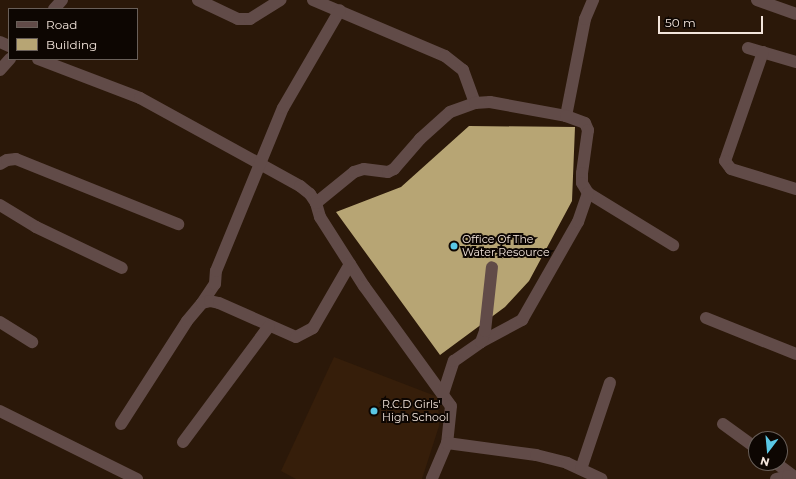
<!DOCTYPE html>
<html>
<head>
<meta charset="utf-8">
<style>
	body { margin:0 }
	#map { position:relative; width:796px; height:479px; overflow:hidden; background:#2b1809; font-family:Montserrat,sans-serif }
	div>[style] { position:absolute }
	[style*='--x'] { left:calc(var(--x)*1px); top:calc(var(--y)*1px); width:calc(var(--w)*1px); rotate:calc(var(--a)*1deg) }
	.built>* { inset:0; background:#361e0a }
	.building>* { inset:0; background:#b7a574 }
	.street>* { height:12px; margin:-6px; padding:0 6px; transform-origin:6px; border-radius:6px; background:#614b48 }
	.dots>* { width:11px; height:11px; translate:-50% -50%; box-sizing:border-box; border:2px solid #0d0602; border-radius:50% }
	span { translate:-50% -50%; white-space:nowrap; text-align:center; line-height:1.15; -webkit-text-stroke:4px #0d0602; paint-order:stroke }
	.poi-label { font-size:11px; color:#f3e5dc }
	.left { translate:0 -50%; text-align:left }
	.legend { position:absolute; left:8px; top:8px; width:130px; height:52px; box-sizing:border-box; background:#0d0602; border:1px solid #695f59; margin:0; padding:5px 7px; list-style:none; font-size:12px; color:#f3e5dc }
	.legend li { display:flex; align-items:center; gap:8px; height:20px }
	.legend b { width:20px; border:1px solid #695f59 }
	.north { position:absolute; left:748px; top:431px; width:40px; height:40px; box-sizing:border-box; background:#0d0602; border:1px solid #695f59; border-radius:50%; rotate:196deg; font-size:11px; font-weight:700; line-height:16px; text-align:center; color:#f3e5dc }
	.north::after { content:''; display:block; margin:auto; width:14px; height:18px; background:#5ac8e6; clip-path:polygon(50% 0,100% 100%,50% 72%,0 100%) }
	.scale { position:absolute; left:658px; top:16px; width:105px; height:18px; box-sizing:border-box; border:2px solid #f3e5dc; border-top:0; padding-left:5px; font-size:12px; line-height:14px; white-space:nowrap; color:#f3e5dc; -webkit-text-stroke:3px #0d0602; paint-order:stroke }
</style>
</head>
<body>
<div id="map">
	<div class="built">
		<i style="clip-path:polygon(334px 357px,438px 397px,439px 426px,422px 479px,296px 479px,281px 471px)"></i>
	</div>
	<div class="building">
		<i style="clip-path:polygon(469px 126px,575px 127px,572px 201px,529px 281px,505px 307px,440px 355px,336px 212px,401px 187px)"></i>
	</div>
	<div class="street">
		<i style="--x:198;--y:0;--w:44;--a:25.4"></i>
		<i style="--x:238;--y:19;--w:12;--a:0"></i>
		<i style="--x:250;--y:19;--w:36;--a:-32"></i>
		<i style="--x:313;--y:0;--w:143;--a:23"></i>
		<i style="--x:445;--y:56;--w:23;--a:38"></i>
		<i style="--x:463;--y:70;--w:35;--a:70"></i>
		<i style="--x:757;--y:0;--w:41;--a:19.7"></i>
		<i style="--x:54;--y:9;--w:12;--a:-48"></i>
		<i style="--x:0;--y:42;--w:10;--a:24"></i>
		<i style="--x:748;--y:48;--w:50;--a:16.3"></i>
		<i style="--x:763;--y:52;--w:115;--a:109.2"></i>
		<i style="--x:725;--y:161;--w:10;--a:53"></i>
		<i style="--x:731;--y:169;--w:68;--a:17.1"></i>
		<i style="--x:38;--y:59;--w:109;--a:20.9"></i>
		<i style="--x:140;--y:98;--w:183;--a:28.8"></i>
		<i style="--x:300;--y:186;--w:13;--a:39"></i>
		<i style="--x:310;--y:194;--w:11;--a:56"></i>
		<i style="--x:316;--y:203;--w:15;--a:74"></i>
		<i style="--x:320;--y:217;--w:82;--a:57.5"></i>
		<i style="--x:364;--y:286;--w:148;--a:54.1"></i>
		<i style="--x:451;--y:406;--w:37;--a:96"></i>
		<i style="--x:447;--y:443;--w:39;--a:113"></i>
		<i style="--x:0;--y:70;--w:15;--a:-48"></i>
		<i style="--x:566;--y:116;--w:99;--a:-78.9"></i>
		<i style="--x:585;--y:19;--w:21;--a:-67"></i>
		<i style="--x:0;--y:164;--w:8;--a:-30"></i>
		<i style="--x:7;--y:160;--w:9;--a:-6"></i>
		<i style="--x:16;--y:159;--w:175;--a:21.9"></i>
		<i style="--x:316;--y:203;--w:49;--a:-39.2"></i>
		<i style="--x:354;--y:172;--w:10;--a:-17"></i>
		<i style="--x:364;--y:169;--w:24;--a:7"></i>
		<i style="--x:388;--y:172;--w:7;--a:-27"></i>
		<i style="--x:394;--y:169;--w:40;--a:-49"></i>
		<i style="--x:420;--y:139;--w:40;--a:-42"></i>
		<i style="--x:450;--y:112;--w:27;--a:-20"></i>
		<i style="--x:475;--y:103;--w:15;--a:-4"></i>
		<i style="--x:490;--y:102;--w:77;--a:10.4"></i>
		<i style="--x:566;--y:116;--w:20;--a:20"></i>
		<i style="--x:585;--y:123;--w:8;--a:67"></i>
		<i style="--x:588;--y:130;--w:43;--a:97.9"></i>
		<i style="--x:582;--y:173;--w:10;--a:90"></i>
		<i style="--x:582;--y:183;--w:12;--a:59"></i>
		<i style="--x:588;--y:193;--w:100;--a:31.5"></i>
		<i style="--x:0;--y:205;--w:42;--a:31.4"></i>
		<i style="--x:36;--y:227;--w:95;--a:25.5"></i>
		<i style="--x:202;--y:303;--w:23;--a:-56"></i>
		<i style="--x:215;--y:284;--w:13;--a:-86"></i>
		<i style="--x:216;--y:271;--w:176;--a:-67.7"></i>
		<i style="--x:283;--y:108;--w:113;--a:-59.8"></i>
		<i style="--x:706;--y:318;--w:97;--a:21.8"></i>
		<i style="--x:0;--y:322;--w:38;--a:32"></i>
		<i style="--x:481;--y:342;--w:47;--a:-28.2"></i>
		<i style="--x:522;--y:320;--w:113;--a:-60.3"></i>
		<i style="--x:578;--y:222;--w:31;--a:-71"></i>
		<i style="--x:443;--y:394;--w:35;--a:-72"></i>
		<i style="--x:454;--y:361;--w:33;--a:-35"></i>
		<i style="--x:481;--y:342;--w:12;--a:-70"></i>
		<i style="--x:485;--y:331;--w:64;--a:-83.8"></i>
		<i style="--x:0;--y:411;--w:153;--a:26.4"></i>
		<i style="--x:121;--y:424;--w:122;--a:-57.3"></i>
		<i style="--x:187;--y:321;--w:23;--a:-50"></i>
		<i style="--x:202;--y:303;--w:8;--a:-14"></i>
		<i style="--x:210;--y:301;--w:9;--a:13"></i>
		<i style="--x:219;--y:303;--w:84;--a:23.8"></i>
		<i style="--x:296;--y:337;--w:19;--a:-28"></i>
		<i style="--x:313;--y:328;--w:74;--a:-60"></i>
		<i style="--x:723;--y:424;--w:41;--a:36"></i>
		<i style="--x:183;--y:442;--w:144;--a:-53.4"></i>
		<i style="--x:447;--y:443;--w:90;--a:7.7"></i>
		<i style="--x:536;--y:455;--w:32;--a:14"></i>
		<i style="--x:567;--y:463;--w:38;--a:25"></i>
		<i style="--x:776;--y:463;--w:25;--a:37"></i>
		<i style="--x:581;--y:469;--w:91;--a:-71.4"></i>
		<i style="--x:776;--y:479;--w:12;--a:-14"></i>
		<i style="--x:788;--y:476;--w:8;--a:14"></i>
	</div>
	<div class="dots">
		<i style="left:454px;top:246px;background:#5ac8e6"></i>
		<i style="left:374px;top:411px;background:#5ac8e6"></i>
	</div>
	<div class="poi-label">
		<span class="left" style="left:462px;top:246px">Office Of The<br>Water Resource</span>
		<span class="left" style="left:382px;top:411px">R.C.D Girls'<br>High School</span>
	</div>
	<ul class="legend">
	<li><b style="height:5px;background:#614b48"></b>Road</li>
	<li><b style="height:11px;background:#b7a574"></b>Building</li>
	</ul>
	<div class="north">N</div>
	<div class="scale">50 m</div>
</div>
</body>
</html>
